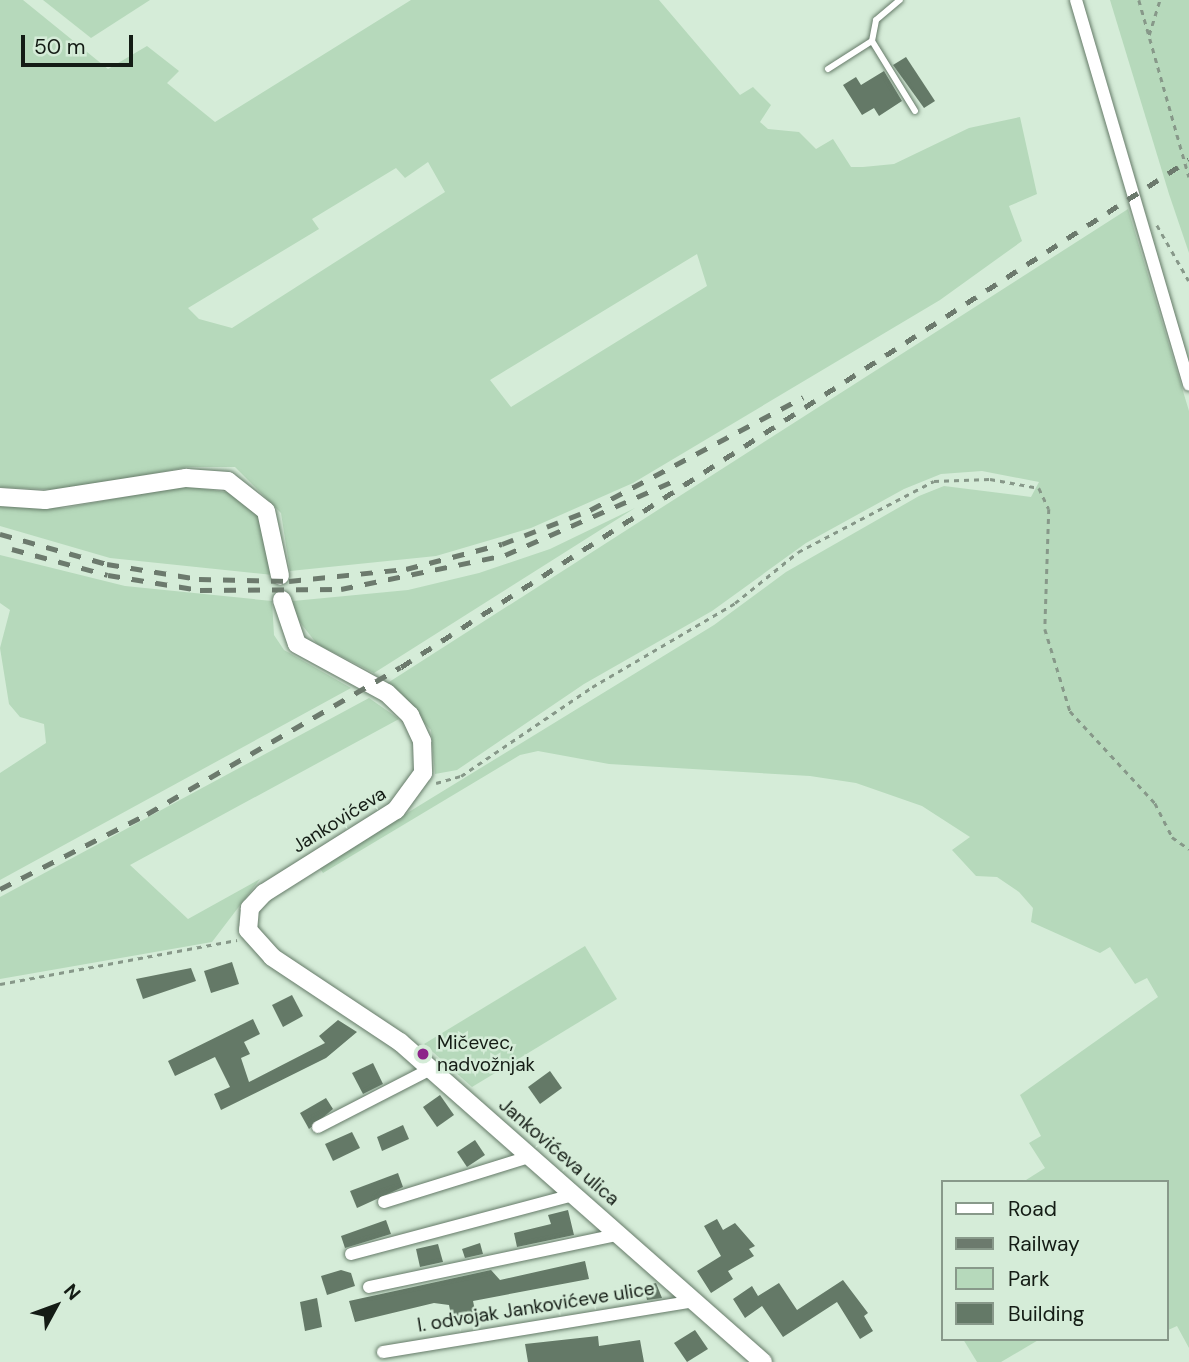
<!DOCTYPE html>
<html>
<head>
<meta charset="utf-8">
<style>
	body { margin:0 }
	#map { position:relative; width:1189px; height:1362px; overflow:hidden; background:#d5ecd8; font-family:"DM Sans",sans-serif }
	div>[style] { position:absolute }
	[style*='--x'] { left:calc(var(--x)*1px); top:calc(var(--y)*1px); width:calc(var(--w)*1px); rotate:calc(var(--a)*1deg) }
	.green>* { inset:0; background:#b6d9bb }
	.building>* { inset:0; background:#647967 }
	.path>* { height:2.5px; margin-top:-1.25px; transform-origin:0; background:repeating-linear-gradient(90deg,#879889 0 5px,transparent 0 10px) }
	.roads { filter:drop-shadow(0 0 2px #657a68) drop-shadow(0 0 2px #657a68) }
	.lane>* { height:6px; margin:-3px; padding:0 3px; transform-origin:3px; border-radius:3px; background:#fff }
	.street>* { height:12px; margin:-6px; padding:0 6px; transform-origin:6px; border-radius:6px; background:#fff }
	.secondary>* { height:18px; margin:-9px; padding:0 9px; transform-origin:9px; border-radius:9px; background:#fff }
	.rail>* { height:4.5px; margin-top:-2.25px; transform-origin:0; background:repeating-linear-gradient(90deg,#6c7a6d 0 12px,transparent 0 24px) }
	.dots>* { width:19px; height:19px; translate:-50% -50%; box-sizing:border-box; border:4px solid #d5ecd8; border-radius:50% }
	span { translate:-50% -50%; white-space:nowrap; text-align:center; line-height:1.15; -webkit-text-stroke:5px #d5ecd8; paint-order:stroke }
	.street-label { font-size:19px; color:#141c15 }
	.poi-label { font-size:19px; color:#141c15 }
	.left { translate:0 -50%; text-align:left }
	.legend { position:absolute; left:941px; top:1180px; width:228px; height:161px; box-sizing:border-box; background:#d5ecd8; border:2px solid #88998a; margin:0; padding:9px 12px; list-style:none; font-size:21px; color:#141c15 }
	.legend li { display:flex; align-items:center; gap:14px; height:35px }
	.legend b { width:35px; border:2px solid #88998a }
	.north { position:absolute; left:21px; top:1271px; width:70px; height:70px; -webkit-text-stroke:5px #d5ecd8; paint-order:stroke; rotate:49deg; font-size:19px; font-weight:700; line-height:28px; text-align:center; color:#141c15 }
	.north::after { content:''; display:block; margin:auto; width:24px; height:32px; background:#141c15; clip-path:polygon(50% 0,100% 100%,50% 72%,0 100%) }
	.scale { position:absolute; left:21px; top:35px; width:112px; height:32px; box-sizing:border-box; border:4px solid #141c15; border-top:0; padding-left:9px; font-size:21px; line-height:24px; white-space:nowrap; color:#141c15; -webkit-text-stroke:5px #d5ecd8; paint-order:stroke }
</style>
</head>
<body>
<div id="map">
	<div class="green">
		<i style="clip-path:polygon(evenodd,0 0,23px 0,108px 69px,147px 46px,179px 71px,167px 83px,215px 122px,411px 0,659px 0,740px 95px,753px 87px,771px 105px,760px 122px,768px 129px,799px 132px,816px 149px,833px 139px,851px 167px,863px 167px,894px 164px,969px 128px,1020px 117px,1037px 194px,1009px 206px,1022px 241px,940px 300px,633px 483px,531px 528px,436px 556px,290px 571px,281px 513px,235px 467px,188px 467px,64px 490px,0 487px,0 0,428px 162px,445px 192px,232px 328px,199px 319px,188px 308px,319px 229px,312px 219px,396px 168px,405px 178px,428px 162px,0 0,697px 254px,707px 286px,511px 407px,490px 380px,697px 254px)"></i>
		<i style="clip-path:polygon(43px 0,150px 0,91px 38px)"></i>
		<i style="clip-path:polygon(1110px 0,1189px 0,1189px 253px,1169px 194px)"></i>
		<i style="clip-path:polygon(1128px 209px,1189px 411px,1189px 1348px,1177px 1326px,1166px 1331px,1166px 1182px,1026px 1180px,1045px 1168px,1029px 1143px,1041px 1136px,1020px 1095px,1158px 997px,1147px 978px,1135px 984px,1110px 947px,1100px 953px,1031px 922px,1033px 908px,1019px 892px,997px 877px,976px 876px,952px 850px,970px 837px,922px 806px,856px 783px,810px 776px,609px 764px,538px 751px,520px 755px,323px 873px,319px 867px,714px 625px,786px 572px,919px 496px,944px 486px,1031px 497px,1039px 482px,982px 471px,941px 474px,904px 489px,806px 543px,712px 611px,584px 684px,457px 770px,435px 774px,431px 730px,386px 684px)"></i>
		<i style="clip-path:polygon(183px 486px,233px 493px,258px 516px,273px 575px,110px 558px,0 526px,0 505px,65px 508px)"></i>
		<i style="clip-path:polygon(635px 508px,374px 673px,317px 644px,292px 612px,293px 601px,408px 590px,479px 573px,550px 549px)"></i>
		<i style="clip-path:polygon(0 555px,125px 586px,272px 601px,274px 635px,284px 650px,351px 688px,0 880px,0 773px,46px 743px,44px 724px,20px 717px,9px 704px,0 648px,10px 610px,0 603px)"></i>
		<i style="clip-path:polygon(369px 698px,399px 719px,130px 865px,188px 919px,260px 879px,212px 942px,0 979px,0 897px)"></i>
		<i style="clip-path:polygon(585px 946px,617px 999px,472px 1087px,424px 1044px)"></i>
		<i style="clip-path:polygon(963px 1339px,1040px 1339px,1001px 1362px,977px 1362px)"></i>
	</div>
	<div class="building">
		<i style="clip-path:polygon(906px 57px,935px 101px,924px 108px,893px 65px)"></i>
		<i style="clip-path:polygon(884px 71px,902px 101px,879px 116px,874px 108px,862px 115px,843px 85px,856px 77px,861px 85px)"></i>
		<i style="clip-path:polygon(232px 962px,239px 984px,211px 993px,204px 971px)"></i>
		<i style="clip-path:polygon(191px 968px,196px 981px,143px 999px,136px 979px)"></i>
		<i style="clip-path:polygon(292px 995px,303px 1016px,283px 1027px,272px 1005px)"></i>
		<i style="clip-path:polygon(253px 1019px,260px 1034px,244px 1042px,250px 1054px,241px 1058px,249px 1082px,325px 1043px,319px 1036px,338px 1020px,357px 1032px,326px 1058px,221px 1110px,214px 1094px,230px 1087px,215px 1057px,175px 1076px,168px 1061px)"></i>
		<i style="clip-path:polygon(373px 1063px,383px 1084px,363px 1094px,352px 1073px)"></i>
		<i style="clip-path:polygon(550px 1071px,562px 1088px,540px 1104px,528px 1087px)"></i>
		<i style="clip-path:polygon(440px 1095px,454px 1115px,437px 1127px,423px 1107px)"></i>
		<i style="clip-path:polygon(326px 1098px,333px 1109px,309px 1129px,300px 1113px)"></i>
		<i style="clip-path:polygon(403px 1125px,409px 1139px,382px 1151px,377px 1137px)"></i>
		<i style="clip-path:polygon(352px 1132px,360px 1148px,333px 1161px,325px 1144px)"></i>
		<i style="clip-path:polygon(475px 1140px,485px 1155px,467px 1167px,457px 1152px)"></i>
		<i style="clip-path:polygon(398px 1173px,403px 1187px,357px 1208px,350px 1191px)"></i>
		<i style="clip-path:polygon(568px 1210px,574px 1235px,517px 1247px,514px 1233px,551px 1224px,548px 1215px)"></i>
		<i style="clip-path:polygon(717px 1219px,723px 1230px,735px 1223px,755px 1246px,749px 1249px,754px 1256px,728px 1271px,733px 1279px,711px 1293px,697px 1271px,721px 1256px,704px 1226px)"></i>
		<i style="clip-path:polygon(386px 1220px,391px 1234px,345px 1248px,341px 1236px)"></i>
		<i style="clip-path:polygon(480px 1243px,483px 1254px,465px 1258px,462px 1249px)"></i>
		<i style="clip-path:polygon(438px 1244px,443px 1262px,420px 1267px,416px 1249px)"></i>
		<i style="clip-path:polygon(585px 1261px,589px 1279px,473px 1301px,477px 1320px,453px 1325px,449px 1305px,434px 1303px,355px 1322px,349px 1301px,491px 1270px,500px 1280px)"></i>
		<i style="clip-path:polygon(341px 1270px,351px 1273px,355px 1286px,327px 1295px,321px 1276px)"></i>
		<i style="clip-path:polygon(843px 1280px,868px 1313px,864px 1316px,873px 1331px,860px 1339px,837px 1302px,783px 1337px,762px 1306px,745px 1318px,733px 1299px,752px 1286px,758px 1296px,779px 1283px,797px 1310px)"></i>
		<i style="clip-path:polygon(656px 1283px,662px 1298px,647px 1300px,644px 1286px)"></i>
		<i style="clip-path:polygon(317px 1298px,322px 1327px,305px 1331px,300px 1302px)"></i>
		<i style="clip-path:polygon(695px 1330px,708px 1349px,687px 1362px,674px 1343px)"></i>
		<i style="clip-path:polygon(598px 1336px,599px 1346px,640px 1340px,644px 1362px,528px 1362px,525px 1344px)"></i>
	</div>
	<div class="path">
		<i style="--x:1139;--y:0;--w:184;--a:74.2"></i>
		<i style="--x:1149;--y:35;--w:37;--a:-73"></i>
		<i style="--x:1157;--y:225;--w:64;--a:60.3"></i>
		<i style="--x:436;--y:783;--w:26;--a:-16"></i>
		<i style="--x:461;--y:776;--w:158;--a:-34.2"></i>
		<i style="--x:592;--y:687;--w:166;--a:-30.4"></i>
		<i style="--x:735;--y:603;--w:81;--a:-39"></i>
		<i style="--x:798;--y:552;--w:153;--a:-27.6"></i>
		<i style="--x:934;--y:481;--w:56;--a:-2"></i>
		<i style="--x:990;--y:479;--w:50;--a:10.4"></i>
		<i style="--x:1039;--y:488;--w:23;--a:65"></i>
		<i style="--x:1049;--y:509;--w:120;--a:91.9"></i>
		<i style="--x:1045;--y:629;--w:86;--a:73"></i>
		<i style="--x:1070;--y:711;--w:125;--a:47.3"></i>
		<i style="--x:1155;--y:803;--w:38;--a:63"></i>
		<i style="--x:1172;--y:837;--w:21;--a:35"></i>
		<i style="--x:0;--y:984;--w:241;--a:-10.5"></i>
	</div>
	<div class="roads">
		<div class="lane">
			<i style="--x:872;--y:41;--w:82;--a:58.4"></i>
			<i style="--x:828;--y:69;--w:52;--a:-32.5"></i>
			<i style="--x:872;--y:41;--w:21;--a:-79"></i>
			<i style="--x:876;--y:20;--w:31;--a:-40"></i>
		</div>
		<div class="street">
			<i style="--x:1076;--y:0;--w:401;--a:73.6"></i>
			<i style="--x:318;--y:1127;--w:127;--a:-27.2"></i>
			<i style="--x:384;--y:1202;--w:155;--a:-17.3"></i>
			<i style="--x:351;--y:1254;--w:233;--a:-14.9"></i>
			<i style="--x:369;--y:1287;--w:257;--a:-11.9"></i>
			<i style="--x:383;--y:1352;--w:317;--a:-9.3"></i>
		</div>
		<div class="secondary">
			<i style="--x:0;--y:497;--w:45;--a:3.8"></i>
			<i style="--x:45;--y:500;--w:143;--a:-8.9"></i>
			<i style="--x:186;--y:478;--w:42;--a:4.1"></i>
			<i style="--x:228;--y:481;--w:48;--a:38.3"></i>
			<i style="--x:266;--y:511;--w:66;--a:77.8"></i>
			<i style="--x:282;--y:600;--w:46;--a:71.2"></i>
			<i style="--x:297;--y:644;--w:102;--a:28.6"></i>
			<i style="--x:387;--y:693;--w:32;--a:44"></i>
			<i style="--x:410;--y:715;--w:29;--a:65"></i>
			<i style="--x:422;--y:741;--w:32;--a:88"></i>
			<i style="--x:423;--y:773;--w:46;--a:126.1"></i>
			<i style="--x:396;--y:810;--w:156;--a:147.8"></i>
			<i style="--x:264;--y:893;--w:21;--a:133"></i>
			<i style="--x:250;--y:908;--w:22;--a:95"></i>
			<i style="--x:248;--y:930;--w:36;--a:48"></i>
			<i style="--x:272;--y:957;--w:154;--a:33.6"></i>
			<i style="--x:400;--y:1042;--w:484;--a:41.4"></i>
		</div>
	</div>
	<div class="rail">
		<i style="--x:0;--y:534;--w:111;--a:15.7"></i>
		<i style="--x:107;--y:564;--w:93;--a:9.3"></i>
		<i style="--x:199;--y:579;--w:90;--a:1.3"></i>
		<i style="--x:289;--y:581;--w:118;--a:-5.9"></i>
		<i style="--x:406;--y:569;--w:99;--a:-14.6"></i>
		<i style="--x:502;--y:544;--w:94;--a:-21.1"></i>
		<i style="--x:590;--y:510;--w:241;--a:-27.9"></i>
		<i style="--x:12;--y:549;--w:99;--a:15.2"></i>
		<i style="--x:108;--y:575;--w:93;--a:9.3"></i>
		<i style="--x:200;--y:590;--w:141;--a:-0.4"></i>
		<i style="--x:341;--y:589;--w:167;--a:-11.7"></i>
		<i style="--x:505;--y:555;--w:187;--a:-23.7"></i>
		<i style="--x:0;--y:889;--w:165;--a:-27"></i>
		<i style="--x:147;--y:814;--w:293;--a:-30.1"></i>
		<i style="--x:401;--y:667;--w:937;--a:-32.76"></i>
	</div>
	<div class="dots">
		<i style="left:423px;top:1054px;background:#8d248a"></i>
	</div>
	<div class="street-label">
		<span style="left:339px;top:820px;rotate:-32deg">Jankovićeva</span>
		<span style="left:559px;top:1152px;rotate:41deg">Jankovićeva ulica</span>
		<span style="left:536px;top:1307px;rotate:-9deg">I. odvojak Jankovićeve ulice</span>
	</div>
	<div class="poi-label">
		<span class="left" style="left:437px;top:1054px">Mičevec,<br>nadvožnjak</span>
	</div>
	<ul class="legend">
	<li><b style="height:9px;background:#fff"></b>Road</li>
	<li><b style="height:9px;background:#6c7a6d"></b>Railway</li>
	<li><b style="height:19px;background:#b6d9bb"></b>Park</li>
	<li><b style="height:19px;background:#647967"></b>Building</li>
	</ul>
	<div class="north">N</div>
	<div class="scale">50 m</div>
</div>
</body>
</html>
